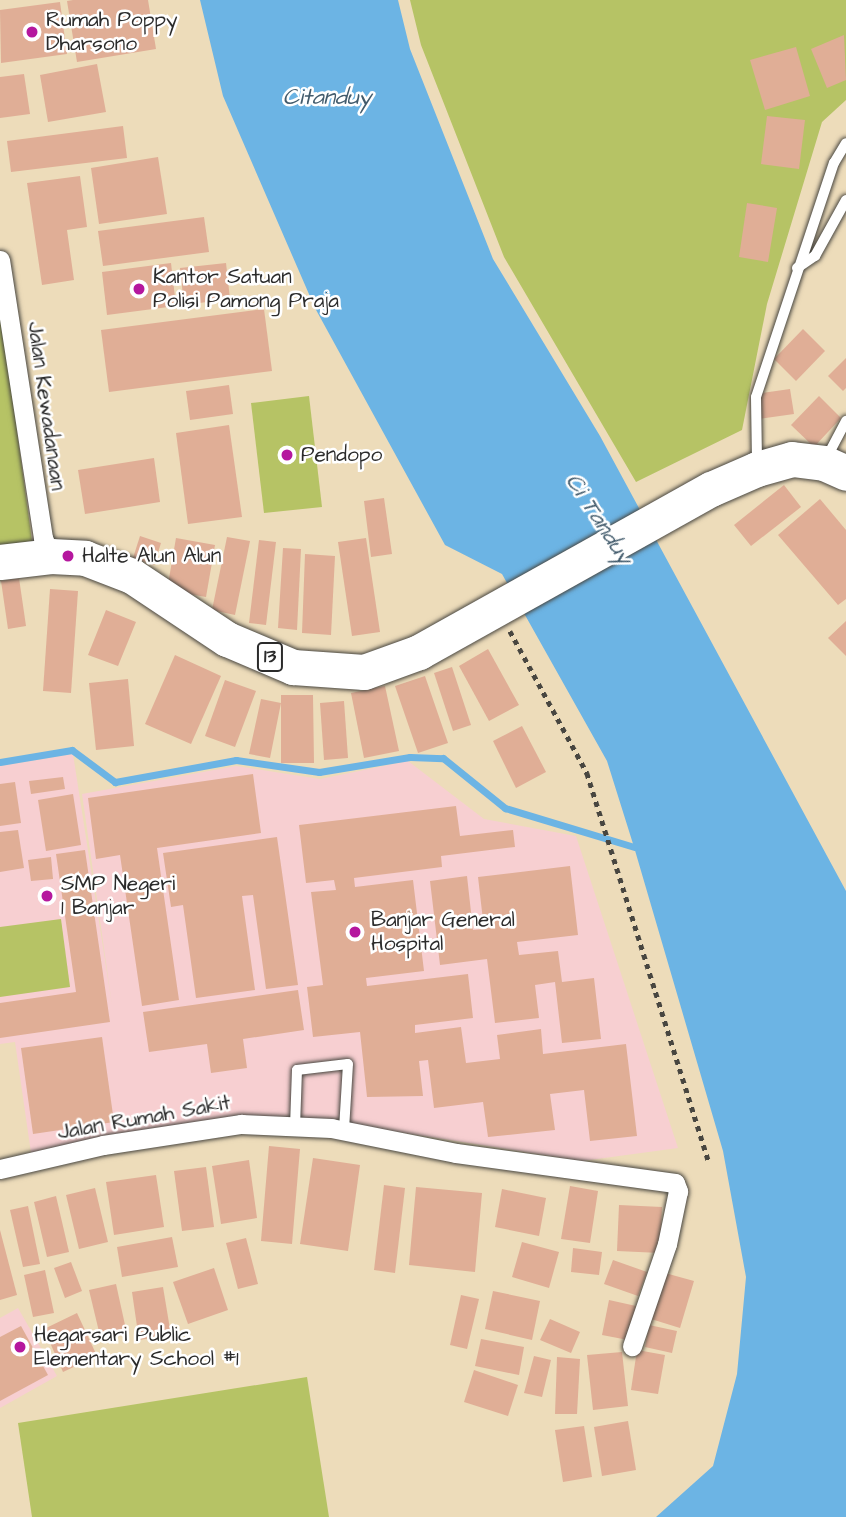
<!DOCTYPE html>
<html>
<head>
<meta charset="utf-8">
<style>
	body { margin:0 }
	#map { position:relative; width:846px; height:1517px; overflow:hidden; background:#eddcba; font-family:"Architects Daughter",sans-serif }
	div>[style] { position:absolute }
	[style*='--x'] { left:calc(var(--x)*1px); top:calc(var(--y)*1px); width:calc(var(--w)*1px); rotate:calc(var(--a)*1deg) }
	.built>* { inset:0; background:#f7cfd1 }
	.green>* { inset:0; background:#b6c365 }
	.water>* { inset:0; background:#6cb4e4 }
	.stream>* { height:7px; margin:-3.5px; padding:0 3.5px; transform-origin:3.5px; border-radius:3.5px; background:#6cb4e4 }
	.building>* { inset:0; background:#e0ae96 }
	.path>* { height:4.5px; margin-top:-2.25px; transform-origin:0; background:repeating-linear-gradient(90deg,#484640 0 5px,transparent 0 10px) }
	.roads { filter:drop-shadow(0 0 2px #484640) drop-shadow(0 0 2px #484640) }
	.lane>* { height:10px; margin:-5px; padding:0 5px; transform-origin:5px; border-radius:5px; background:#fff }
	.street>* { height:19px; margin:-9.5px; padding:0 9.5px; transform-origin:9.5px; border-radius:9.5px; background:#fff }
	.highway>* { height:35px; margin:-17.5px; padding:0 17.5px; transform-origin:17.5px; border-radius:17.5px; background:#fff }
	.dots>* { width:19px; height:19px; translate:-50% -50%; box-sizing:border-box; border:4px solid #fff; border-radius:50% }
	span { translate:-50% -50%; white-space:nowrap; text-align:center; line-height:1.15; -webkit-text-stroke:5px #fff; paint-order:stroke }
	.shield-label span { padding:2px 5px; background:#fff; border:2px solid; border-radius:5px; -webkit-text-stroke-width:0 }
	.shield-label { font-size:19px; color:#2b2b2b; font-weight:700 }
	.poi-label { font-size:21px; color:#2b2b2b }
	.left { translate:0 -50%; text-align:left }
	.street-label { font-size:21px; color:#2b2b2b }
	.water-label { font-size:23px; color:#425b6c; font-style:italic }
</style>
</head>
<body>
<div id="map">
	<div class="built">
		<i style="clip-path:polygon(73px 754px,112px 1005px,82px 794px,236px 766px,320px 779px,408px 761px,484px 819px,576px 836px,678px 1148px,582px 1161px,342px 1123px,31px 1153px,15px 1042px,0 1044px,0 766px)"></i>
		<i style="clip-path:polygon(18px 1308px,57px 1376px,0 1408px,0 1318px)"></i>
	</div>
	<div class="green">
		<i style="clip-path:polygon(410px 0,846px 0,846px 100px,822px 122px,767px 304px,742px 430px,636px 482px,504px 257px,421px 45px)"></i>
		<i style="clip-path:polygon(0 306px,32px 541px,0 546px)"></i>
		<i style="clip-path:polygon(309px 396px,322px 507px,264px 513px,251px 403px)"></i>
		<i style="clip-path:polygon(61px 919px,70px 987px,0 997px,0 927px)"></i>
		<i style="clip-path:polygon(307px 1377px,329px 1517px,32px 1517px,18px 1423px)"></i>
	</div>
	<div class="water">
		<i style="clip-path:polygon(200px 0,398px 0,410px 49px,493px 259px,600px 436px,846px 891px,846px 1517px,656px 1517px,713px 1466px,737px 1374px,746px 1277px,723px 1151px,634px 847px,607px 761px,502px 574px,445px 545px,315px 308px,223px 96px)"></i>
	</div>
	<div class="stream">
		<i style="--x:0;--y:762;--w:73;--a:-9.5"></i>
		<i style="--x:72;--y:750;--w:54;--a:36.7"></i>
		<i style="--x:115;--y:782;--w:123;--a:-10.3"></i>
		<i style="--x:236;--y:760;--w:84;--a:8.2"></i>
		<i style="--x:319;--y:772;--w:92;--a:-9.4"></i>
		<i style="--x:410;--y:757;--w:33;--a:2"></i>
		<i style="--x:443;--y:758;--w:80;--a:38.9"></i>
		<i style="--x:505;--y:808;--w:135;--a:16.8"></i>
	</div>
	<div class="building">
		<i style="clip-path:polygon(73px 0,148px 0,156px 49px,77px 62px,67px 1px)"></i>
		<i style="clip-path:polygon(60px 2px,67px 54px,1px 63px,0 10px)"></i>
		<i style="clip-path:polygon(844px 35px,846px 80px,827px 88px,811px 49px)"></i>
		<i style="clip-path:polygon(796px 47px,810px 96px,765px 110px,750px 60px)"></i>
		<i style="clip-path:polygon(97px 64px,106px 112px,48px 122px,40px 75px)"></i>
		<i style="clip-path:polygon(24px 74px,30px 114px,0 118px,0 77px)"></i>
		<i style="clip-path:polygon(767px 116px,805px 120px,799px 169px,761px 164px)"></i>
		<i style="clip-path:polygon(123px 126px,127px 158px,11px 172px,7px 141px)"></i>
		<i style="clip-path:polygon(158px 157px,167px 214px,99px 224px,91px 168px)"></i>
		<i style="clip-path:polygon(80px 176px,87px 227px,67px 230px,74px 280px,42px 285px,27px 183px)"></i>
		<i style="clip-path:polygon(747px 203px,777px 208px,768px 262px,739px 257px)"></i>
		<i style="clip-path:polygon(204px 217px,209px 252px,103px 266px,98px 231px)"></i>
		<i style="clip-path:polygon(171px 263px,176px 306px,107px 315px,102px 272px)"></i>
		<i style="clip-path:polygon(226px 263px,230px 299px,184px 305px,180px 268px)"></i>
		<i style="clip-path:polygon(264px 309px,272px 371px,109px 392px,101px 330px)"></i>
		<i style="clip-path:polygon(803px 329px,825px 351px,796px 381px,774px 359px)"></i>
		<i style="clip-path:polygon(846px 358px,846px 388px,843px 391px,828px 376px)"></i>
		<i style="clip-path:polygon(229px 385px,233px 414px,190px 420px,186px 391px)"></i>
		<i style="clip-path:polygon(790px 389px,794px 414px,759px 419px,755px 394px)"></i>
		<i style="clip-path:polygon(819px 396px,841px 418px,814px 447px,791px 425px)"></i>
		<i style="clip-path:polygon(229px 425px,242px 517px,188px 524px,176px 433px)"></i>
		<i style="clip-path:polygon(154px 458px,160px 502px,85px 514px,78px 470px)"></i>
		<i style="clip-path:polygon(784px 485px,801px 507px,751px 546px,734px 525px)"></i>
		<i style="clip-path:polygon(384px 498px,392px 554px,371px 557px,364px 501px)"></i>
		<i style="clip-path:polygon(820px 499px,846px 530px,846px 599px,838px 605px,778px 535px)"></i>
		<i style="clip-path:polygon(140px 536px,161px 543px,154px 565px,133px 558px)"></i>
		<i style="clip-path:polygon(227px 537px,250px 541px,235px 615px,212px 610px)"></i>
		<i style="clip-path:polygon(176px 538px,215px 545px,206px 597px,167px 590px)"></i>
		<i style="clip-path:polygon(366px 538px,380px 632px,352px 636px,338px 542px)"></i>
		<i style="clip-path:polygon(259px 540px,276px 542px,266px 625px,249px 623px)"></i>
		<i style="clip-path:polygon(283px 548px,301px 549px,297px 630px,278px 628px)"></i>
		<i style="clip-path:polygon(305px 554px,335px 556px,331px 635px,302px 633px)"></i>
		<i style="clip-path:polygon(19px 578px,26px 626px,8px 629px,1px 581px)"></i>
		<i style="clip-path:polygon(50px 589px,78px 591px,71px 693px,43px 691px)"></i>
		<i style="clip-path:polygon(106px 610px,136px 622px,118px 666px,88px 655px)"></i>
		<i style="clip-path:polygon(846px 621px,846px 656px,828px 638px)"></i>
		<i style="clip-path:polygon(488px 649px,519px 705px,489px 721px,459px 666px)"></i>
		<i style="clip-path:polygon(175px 655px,221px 676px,191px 744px,145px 724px)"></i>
		<i style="clip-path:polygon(452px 667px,471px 725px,453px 731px,434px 673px)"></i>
		<i style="clip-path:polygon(425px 676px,448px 743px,418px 753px,395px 686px)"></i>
		<i style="clip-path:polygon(128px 679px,134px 746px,96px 750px,89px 683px)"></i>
		<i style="clip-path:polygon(225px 680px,256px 691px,235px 747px,205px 736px)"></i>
		<i style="clip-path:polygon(385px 686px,399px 751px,364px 758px,351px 693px)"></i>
		<i style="clip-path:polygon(281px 695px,313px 695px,314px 763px,281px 763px,281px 703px,270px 758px,249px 754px,261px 699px,281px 703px)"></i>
		<i style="clip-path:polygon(344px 701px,348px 758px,324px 760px,320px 703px)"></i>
		<i style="clip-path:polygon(522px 726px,546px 772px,516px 788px,493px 741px)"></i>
		<i style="clip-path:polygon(253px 774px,261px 833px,157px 848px,179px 1000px,142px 1006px,120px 855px,96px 859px,88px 798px)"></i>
		<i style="clip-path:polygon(63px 777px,65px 789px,31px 794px,29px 781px)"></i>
		<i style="clip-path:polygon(15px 782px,21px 823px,0 826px,0 784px)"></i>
		<i style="clip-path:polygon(73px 794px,81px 845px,46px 851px,38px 800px)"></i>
		<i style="clip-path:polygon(456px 806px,460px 836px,513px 830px,515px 847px,441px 856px,442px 867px,354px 878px,355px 887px,413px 880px,424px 971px,366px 978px,367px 986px,468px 974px,473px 1018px,415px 1025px,415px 1033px,461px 1027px,466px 1063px,500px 1059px,497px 1035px,541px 1029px,543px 1054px,626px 1044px,637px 1136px,590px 1141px,584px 1090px,550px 1094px,555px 1130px,488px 1137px,483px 1102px,434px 1108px,428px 1060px,419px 1061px,423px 1096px,367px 1097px,360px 1032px,313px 1037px,307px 987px,323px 985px,311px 892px,336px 890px,334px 880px,306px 883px,299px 825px)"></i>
		<i style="clip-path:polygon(18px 830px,24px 868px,0 872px,0 832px)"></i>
		<i style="clip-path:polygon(277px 837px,298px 985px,266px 989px,253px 895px,242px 896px,255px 990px,196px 998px,183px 905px,171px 907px,163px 853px)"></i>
		<i style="clip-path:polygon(85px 850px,110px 1022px,0 1038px,0 1003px,76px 992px,56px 854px)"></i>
		<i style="clip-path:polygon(51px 857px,53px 879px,31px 881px,28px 860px)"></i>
		<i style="clip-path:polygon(570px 866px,578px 935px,517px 942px,519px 955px,558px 951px,562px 982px,594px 978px,601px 1039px,562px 1043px,555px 982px,535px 985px,539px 1018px,495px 1023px,487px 959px,440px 965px,430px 881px,467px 876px,473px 930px,484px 929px,478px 877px)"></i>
		<i style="clip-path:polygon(298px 990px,304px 1030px,243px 1039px,247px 1068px,211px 1073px,207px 1044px,149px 1052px,143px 1012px)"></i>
		<i style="clip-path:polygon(102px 1037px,114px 1122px,33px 1134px,21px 1048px)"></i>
		<i style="clip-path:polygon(269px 1146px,300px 1149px,292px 1244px,261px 1241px)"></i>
		<i style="clip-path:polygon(313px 1158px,360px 1165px,348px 1251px,300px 1244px)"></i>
		<i style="clip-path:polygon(249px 1160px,257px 1218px,221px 1224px,212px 1166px)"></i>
		<i style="clip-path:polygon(206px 1167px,214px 1227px,182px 1231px,174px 1171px)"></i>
		<i style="clip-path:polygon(156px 1175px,164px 1227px,114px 1235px,106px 1182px)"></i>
		<i style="clip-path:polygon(384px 1185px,405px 1188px,395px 1273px,374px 1270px)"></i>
		<i style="clip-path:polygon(570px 1186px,598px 1191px,590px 1243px,561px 1239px)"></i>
		<i style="clip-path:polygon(416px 1187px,482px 1193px,475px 1272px,409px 1265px)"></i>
		<i style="clip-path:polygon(95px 1188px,108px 1242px,79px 1249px,66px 1195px)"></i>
		<i style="clip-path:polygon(502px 1189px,546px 1198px,539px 1236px,495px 1227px)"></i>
		<i style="clip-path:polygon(56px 1196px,69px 1252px,47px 1257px,34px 1202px)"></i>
		<i style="clip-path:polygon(619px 1205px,662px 1207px,660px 1253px,617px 1251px)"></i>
		<i style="clip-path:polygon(28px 1206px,40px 1264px,23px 1267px,10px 1210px)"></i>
		<i style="clip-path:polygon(0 1230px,17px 1295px,0 1300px)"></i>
		<i style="clip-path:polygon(172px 1237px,178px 1267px,122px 1277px,117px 1247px)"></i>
		<i style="clip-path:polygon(246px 1238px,258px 1284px,238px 1289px,226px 1243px)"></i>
		<i style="clip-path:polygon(522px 1242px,559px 1252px,549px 1288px,512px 1277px)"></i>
		<i style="clip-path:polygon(573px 1248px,602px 1252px,599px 1275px,571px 1272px)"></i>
		<i style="clip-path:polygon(613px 1260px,647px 1272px,638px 1296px,604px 1284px)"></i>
		<i style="clip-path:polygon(71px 1262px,82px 1291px,65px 1298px,54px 1268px)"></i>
		<i style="clip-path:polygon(214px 1268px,228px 1310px,188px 1324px,173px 1282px)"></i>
		<i style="clip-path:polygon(45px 1270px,54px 1313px,33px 1317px,24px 1275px)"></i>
		<i style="clip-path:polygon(665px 1273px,694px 1281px,680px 1328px,651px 1319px)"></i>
		<i style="clip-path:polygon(116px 1284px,127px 1334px,101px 1340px,89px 1290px)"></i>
		<i style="clip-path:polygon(163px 1287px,171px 1335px,139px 1340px,132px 1292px)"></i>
		<i style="clip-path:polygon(493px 1291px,540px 1301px,532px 1340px,485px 1329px)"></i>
		<i style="clip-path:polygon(461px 1295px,479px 1299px,467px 1349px,450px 1345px)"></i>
		<i style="clip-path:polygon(609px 1300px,636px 1306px,628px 1340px,602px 1335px)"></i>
		<i style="clip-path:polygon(77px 1313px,97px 1356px,63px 1372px,44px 1329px)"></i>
		<i style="clip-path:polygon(550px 1319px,580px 1332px,571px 1353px,540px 1340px)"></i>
		<i style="clip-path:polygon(649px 1325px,677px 1331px,672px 1353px,645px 1347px)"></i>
		<i style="clip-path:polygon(21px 1326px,48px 1375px,0 1401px,0 1337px)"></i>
		<i style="clip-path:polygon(481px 1339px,524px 1347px,519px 1375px,475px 1366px)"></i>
		<i style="clip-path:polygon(637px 1350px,665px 1355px,658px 1394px,631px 1390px)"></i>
		<i style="clip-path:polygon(622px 1352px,628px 1406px,593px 1410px,587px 1355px)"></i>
		<i style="clip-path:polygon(534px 1356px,551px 1360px,542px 1397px,524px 1393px)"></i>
		<i style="clip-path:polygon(557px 1357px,580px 1359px,577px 1414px,555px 1414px)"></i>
		<i style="clip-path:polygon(474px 1370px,518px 1385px,508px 1416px,464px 1402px)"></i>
		<i style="clip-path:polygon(628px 1421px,636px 1470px,602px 1476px,594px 1427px)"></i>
		<i style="clip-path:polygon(584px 1426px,592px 1477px,563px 1482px,555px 1430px)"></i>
	</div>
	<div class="path">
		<i style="--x:510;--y:631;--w:162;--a:61.5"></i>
		<i style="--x:587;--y:773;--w:408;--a:72.6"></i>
	</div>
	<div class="roads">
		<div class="lane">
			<i style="--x:797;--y:268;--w:22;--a:-34"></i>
			<i style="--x:815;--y:256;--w:64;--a:-61"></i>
			<i style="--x:827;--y:457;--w:41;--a:-62.2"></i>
			<i style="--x:757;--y:461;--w:64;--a:-90.9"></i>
			<i style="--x:756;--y:397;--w:247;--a:-71.6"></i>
			<i style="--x:834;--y:163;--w:23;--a:-59"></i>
			<i style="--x:295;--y:1127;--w:57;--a:-88"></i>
			<i style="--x:297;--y:1070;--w:51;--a:-6.7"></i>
			<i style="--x:348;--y:1064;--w:66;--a:93.5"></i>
		</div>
		<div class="street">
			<i style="--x:0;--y:260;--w:281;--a:81.2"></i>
			<i style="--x:43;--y:538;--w:20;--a:66"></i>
			<i style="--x:0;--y:1169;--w:106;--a:-13.1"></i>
			<i style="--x:103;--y:1145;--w:140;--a:-8.7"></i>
			<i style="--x:241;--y:1124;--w:90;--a:2.5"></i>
			<i style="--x:331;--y:1128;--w:127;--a:11.3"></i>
			<i style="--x:456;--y:1153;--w:221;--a:7.8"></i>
			<i style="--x:675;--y:1183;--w:9;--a:69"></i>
			<i style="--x:678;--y:1191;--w:54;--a:101.7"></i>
			<i style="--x:667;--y:1244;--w:108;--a:108.9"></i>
		</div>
		<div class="highway">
			<i style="--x:0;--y:562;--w:51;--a:-6.7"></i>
			<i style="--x:51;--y:556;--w:34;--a:3"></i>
			<i style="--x:85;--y:558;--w:50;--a:21"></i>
			<i style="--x:132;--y:576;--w:114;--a:33.6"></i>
			<i style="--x:227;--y:639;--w:72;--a:23"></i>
			<i style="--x:293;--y:667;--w:71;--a:4"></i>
			<i style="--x:364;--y:672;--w:59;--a:-20"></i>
			<i style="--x:419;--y:652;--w:334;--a:-29.2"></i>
			<i style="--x:711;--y:489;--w:50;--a:-23.5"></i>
			<i style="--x:757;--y:469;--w:36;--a:-16"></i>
			<i style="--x:792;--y:459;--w:32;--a:7"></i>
			<i style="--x:824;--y:463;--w:24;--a:24"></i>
		</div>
	</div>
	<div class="dots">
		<i style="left:32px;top:32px;background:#b5179e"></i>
		<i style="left:139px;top:289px;background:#b5179e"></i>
		<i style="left:287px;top:455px;background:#b5179e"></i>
		<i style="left:68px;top:556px;background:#b5179e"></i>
		<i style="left:47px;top:896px;background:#b5179e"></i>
		<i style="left:355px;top:932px;background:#b5179e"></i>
		<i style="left:20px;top:1347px;background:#b5179e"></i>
	</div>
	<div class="shield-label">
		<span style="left:270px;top:657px">13</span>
	</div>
	<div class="poi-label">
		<span class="left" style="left:46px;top:32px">Rumah Poppy<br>Dharsono</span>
		<span class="left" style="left:153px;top:289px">Kantor Satuan<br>Polisi Pamong Praja</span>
		<span class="left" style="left:301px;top:455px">Pendopo</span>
		<span class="left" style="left:82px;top:556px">Halte Alun Alun</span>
		<span class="left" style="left:61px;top:896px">SMP Negeri<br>1 Banjar</span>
		<span class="left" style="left:371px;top:932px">Banjar General<br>Hospital</span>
		<span class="left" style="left:34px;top:1347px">Hegarsari Public<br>Elementary School #1</span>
	</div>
	<div class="street-label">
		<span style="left:46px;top:406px;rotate:82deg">Jalan Kewadanaan</span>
		<span style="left:144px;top:1118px;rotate:-10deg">Jalan Rumah Sakit</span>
	</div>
	<div class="water-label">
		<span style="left:327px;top:97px">Citanduy</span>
		<span style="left:599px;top:519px;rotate:57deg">Ci Tanduy</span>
	</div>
</div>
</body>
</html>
